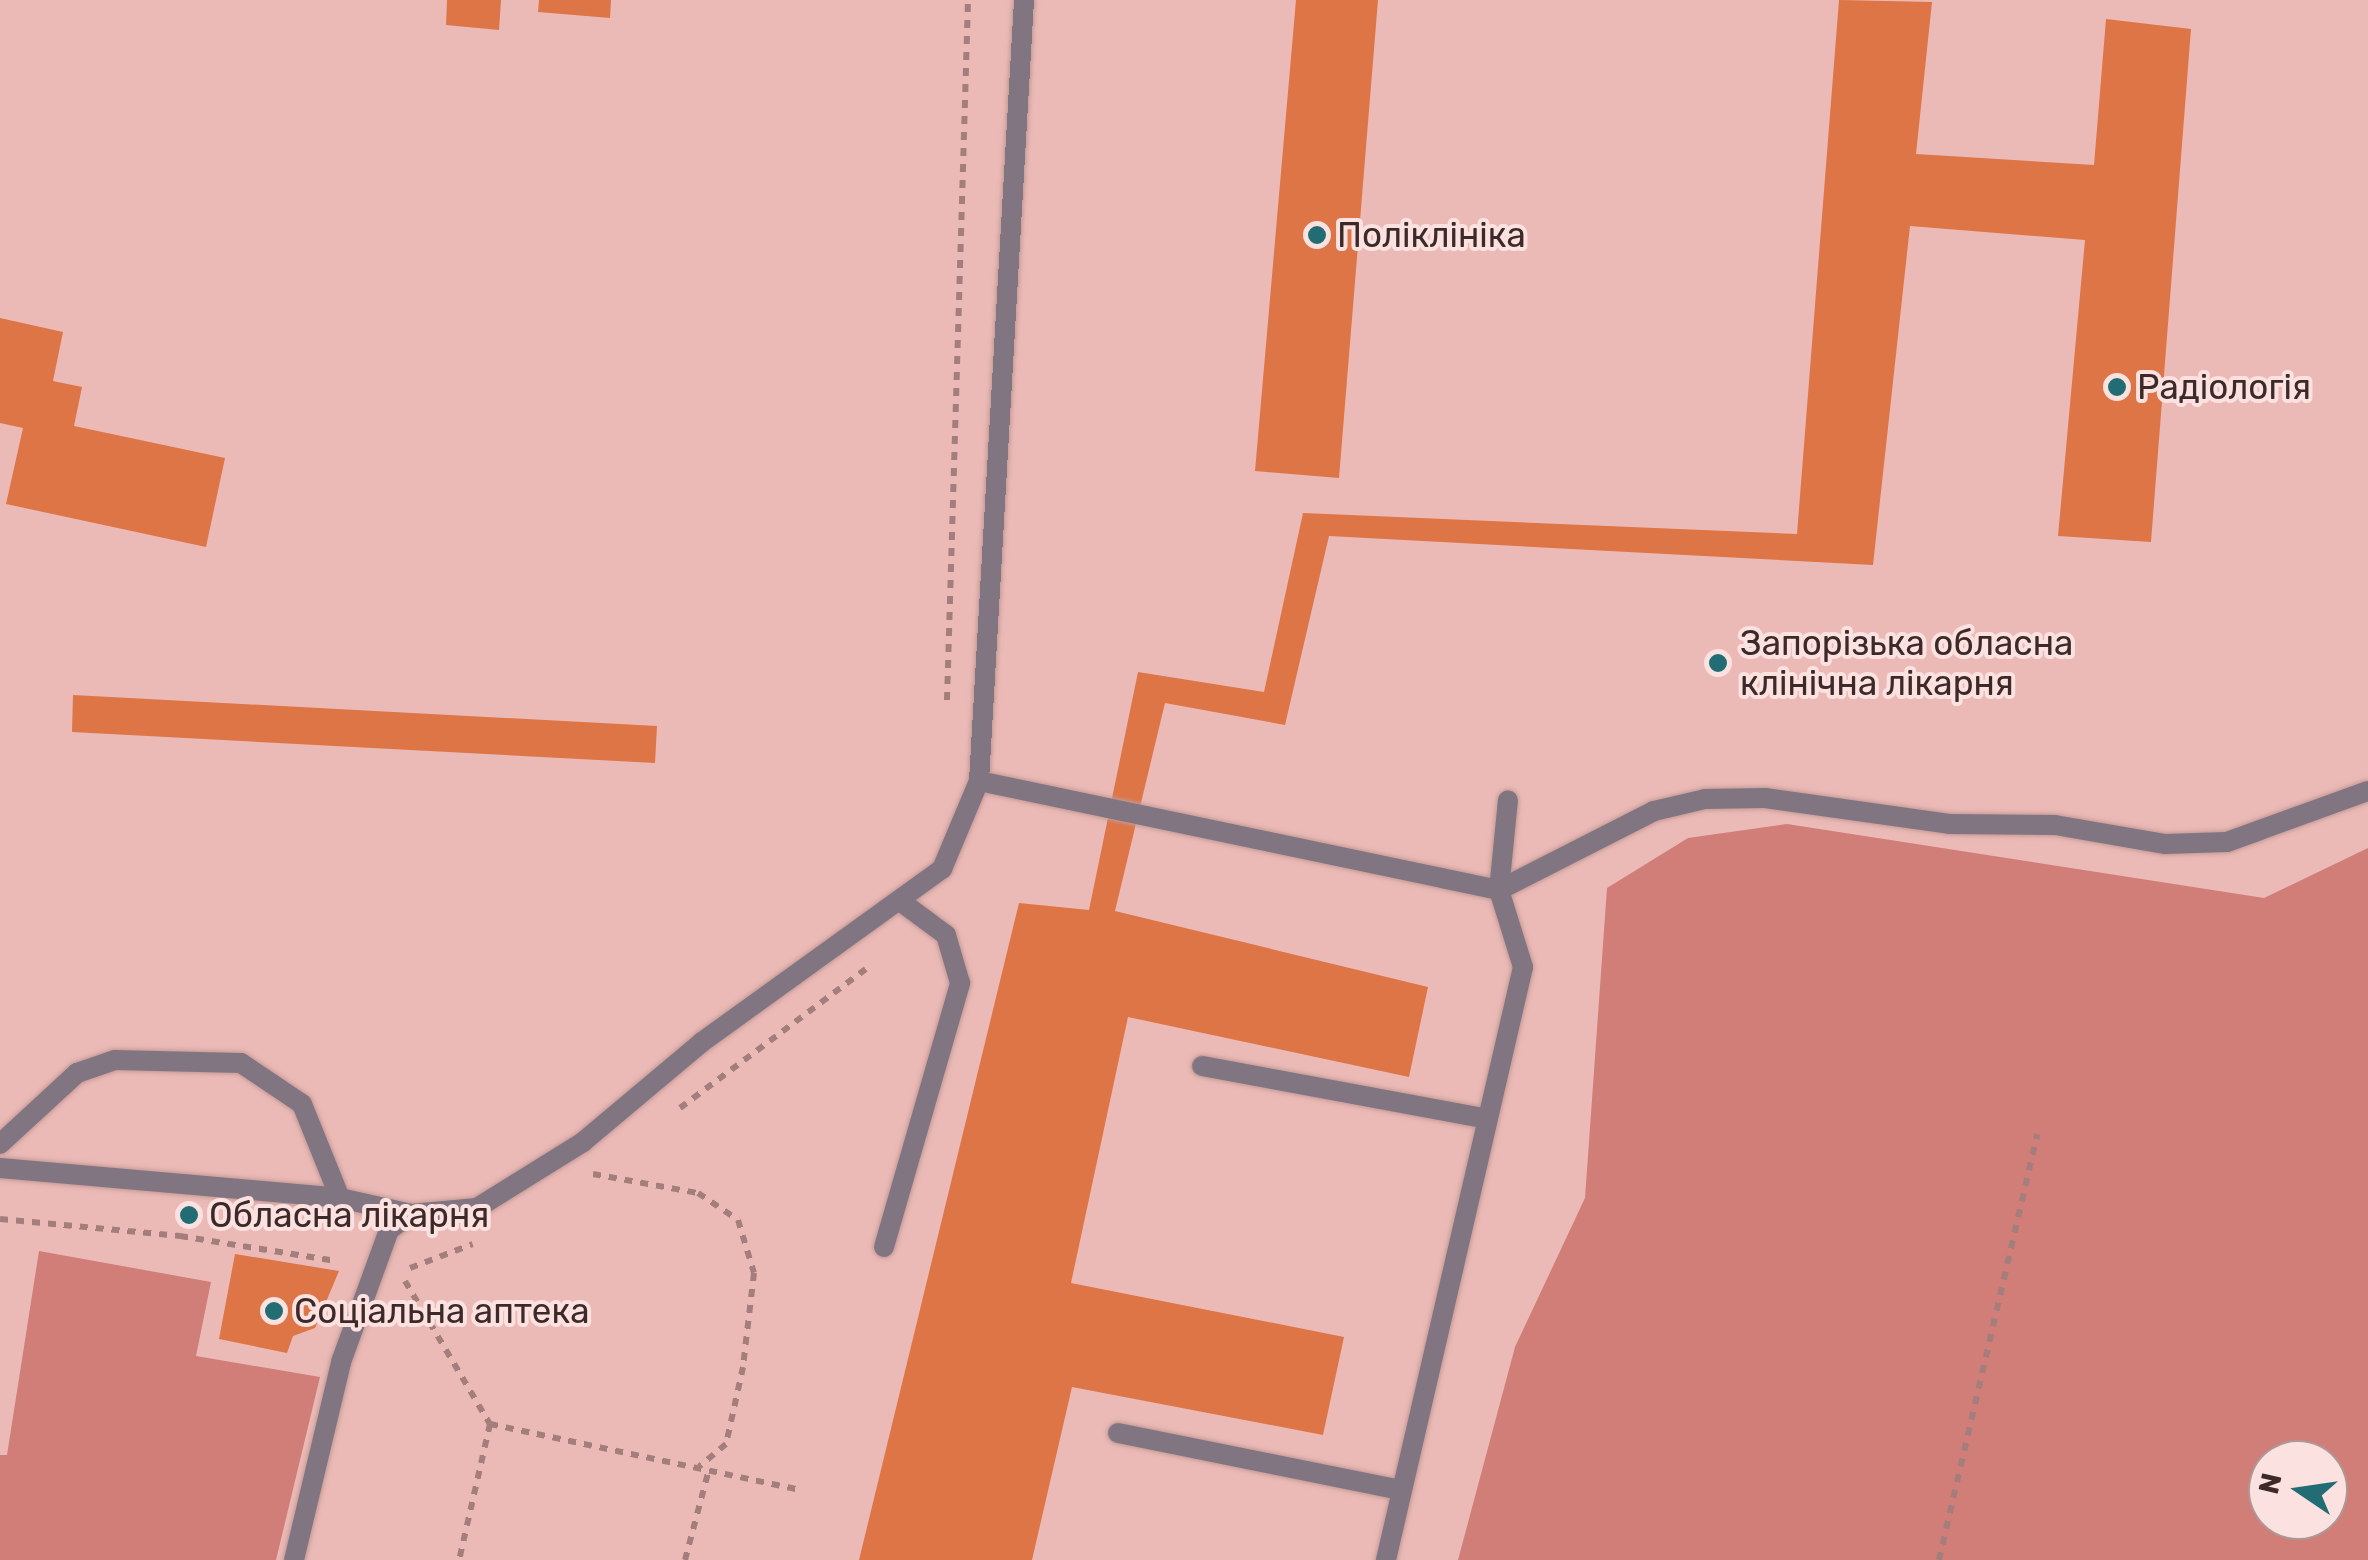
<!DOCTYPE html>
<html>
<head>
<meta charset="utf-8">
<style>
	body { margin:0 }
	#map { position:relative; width:2368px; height:1560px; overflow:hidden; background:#ebbab6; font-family:Rubik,sans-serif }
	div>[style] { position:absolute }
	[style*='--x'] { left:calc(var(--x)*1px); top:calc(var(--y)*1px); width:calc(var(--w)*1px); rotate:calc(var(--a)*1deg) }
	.green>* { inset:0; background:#d17d78 }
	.building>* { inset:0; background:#dd7546 }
	.path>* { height:6px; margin-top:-3px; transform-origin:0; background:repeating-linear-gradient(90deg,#a37e7c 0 8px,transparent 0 16px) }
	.roads { filter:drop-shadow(0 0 2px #c49a97) drop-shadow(0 0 2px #c49a97) }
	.lane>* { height:20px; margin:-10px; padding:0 10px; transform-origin:10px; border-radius:10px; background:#827582 }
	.dots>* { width:28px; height:28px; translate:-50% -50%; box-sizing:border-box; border:5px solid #fbe1df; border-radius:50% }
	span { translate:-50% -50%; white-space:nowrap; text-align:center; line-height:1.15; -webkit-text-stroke:8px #fbe1df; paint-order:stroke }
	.poi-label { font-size:35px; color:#3c2928 }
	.left { translate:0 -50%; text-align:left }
	.north { position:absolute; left:2248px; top:1440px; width:100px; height:100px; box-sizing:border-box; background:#fbe1df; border:2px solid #af9796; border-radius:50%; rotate:283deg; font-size:28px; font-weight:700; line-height:40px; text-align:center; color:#3c2928 }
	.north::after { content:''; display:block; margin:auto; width:35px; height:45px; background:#226d74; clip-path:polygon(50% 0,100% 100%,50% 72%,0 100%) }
</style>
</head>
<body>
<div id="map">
	<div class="green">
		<i style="clip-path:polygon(evenodd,1787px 824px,2264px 898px,2368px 848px,2368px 1560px,1458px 1560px,1515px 1347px,1585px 1198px,1607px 888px,1688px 838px,1787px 824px,2268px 1460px,2328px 1460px,2328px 1520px,2268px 1520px,2268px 1460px)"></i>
		<i style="clip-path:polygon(39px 1251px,211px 1282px,196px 1356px,320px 1377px,276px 1560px,0 1560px,0 1455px,7px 1455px)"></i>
	</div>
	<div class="building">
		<i style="clip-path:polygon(447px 0,501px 0,499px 30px,446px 25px)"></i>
		<i style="clip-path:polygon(539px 0,611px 0,610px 18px,538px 12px)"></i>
		<i style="clip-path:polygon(1296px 0,1378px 0,1339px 478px,1255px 471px)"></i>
		<i style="clip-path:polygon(1839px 0,1932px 2px,1916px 154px,2094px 165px,2106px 19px,2191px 29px,2151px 542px,2058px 536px,2085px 240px,1910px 226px,1873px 565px,1329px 536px,1285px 725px,1165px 703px,1115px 911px,1428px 987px,1409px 1077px,1128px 1017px,1071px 1283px,1344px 1337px,1323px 1435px,1072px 1387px,1032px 1560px,859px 1560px,1019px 903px,1089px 910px,1138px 672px,1264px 692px,1303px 513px,1797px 534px)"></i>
		<i style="clip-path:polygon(0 318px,63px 332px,53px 381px,82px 387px,74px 426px,225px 458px,206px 547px,6px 504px,23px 428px,0 423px)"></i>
		<i style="clip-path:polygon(73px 695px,657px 726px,655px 763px,72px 732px)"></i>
		<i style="clip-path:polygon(235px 1254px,339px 1271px,315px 1328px,293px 1336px,287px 1353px,219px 1339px)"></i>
	</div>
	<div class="path">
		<i style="--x:947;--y:700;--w:700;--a:-88.28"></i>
		<i style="--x:680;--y:1108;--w:232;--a:-36.8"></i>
		<i style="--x:593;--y:1174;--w:107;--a:10.3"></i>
		<i style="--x:698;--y:1193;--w:48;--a:34"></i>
		<i style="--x:738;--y:1220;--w:55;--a:73.2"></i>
		<i style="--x:754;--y:1273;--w:95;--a:96.7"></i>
		<i style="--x:743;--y:1367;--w:79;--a:102.4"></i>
		<i style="--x:726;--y:1444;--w:35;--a:140"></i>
		<i style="--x:0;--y:1219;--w:181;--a:5.4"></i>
		<i style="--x:180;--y:1236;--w:158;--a:9.1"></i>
		<i style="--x:410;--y:1268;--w:67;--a:-20.9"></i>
		<i style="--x:405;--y:1281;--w:166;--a:59.3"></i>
		<i style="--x:490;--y:1424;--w:139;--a:102.8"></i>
		<i style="--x:490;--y:1424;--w:314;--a:12"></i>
		<i style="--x:685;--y:1560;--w:94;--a:-75.2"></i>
		<i style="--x:1939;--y:1560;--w:437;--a:-77"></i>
	</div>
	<div class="roads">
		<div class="lane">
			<i style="--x:979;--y:781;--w:782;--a:-86.7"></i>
			<i style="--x:1499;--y:890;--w:174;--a:-27"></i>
			<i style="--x:1654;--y:811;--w:52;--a:-13.2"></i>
			<i style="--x:1705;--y:799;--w:60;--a:-1"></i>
			<i style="--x:1765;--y:798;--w:186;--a:8"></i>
			<i style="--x:1949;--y:824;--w:106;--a:0.5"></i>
			<i style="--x:2055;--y:825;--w:112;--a:9.8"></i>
			<i style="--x:2165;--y:844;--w:62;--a:-1.8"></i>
			<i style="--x:2227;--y:842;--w:150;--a:-19.9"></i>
			<i style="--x:1499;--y:890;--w:90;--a:-84.3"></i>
			<i style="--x:1202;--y:1066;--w:290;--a:10.5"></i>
			<i style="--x:0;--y:1144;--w:105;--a:-42.7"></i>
			<i style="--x:77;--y:1073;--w:40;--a:-18.9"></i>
			<i style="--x:115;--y:1060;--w:126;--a:1.4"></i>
			<i style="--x:241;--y:1063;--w:73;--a:33.9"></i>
			<i style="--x:302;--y:1104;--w:101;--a:68"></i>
			<i style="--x:0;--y:1168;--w:341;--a:5"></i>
			<i style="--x:340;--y:1198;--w:73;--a:12.7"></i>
			<i style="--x:411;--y:1214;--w:66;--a:-5.2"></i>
			<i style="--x:477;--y:1208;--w:125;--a:-31.9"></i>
			<i style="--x:583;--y:1142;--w:155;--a:-40"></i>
			<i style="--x:702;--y:1042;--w:296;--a:-35.8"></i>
			<i style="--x:942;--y:869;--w:95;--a:-67.2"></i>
			<i style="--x:979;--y:781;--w:531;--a:11.84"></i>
			<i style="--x:1499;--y:890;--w:81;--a:72.7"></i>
			<i style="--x:1523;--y:967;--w:609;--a:103.01"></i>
			<i style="--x:884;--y:1247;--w:275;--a:-73.9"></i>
			<i style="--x:960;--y:983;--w:50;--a:-106.3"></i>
			<i style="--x:946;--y:935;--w:57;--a:-143.5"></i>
			<i style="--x:1118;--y:1433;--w:289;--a:11.4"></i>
			<i style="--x:294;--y:1560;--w:204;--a:-76.6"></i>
			<i style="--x:341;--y:1362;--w:140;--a:-70"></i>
			<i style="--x:389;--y:1230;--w:27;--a:-36"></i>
		</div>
	</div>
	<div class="dots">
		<i style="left:1317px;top:235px;background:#226d74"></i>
		<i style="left:2117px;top:387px;background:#226d74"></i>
		<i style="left:1718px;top:663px;background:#226d74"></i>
		<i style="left:189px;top:1215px;background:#226d74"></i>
		<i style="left:274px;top:1311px;background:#226d74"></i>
	</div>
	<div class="poi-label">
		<span class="left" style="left:1337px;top:235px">Поліклініка</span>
		<span class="left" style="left:2137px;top:387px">Радіологія</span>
		<span class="left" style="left:1740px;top:663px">Запорізька обласна<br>клінічна лікарня</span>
		<span class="left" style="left:209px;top:1215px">Обласна лікарня</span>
		<span class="left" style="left:294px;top:1311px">Соціальна аптека</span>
	</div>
	<div class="north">N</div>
</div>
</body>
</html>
